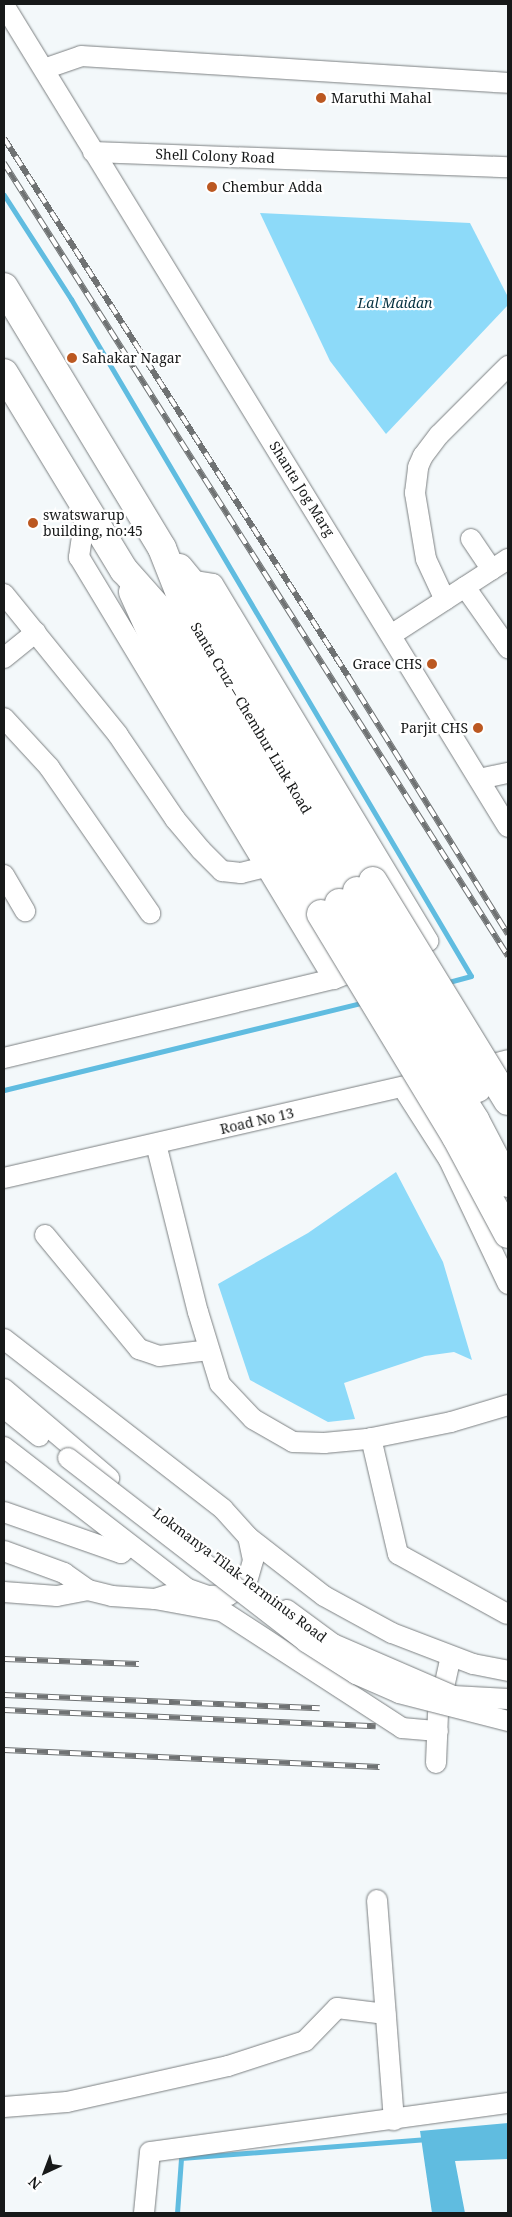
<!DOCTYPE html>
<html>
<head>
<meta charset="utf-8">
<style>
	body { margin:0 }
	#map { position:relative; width:512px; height:2217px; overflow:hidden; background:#f3f8fa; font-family:"Noto Serif",serif }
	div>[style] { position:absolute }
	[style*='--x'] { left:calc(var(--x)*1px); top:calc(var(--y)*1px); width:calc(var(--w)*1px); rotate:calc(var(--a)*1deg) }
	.green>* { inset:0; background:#8ddaf9 }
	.water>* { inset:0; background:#60bce0 }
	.stream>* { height:5px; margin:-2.5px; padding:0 2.5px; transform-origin:2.5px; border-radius:2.5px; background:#60bce0 }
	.roads { filter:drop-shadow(0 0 1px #7c8082) drop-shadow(0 0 1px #7c8082) }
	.minor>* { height:20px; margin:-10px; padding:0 10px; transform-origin:10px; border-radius:10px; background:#fff }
	.highway>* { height:28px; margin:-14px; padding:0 14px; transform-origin:14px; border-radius:14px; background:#fff }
	.rail>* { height:5.5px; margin-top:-2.75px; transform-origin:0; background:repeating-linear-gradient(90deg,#fff 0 11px,#6f7273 0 22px); box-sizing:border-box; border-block:1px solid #6f7273 }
	.bridges { filter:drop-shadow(0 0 1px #7c8082) drop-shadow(0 0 1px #7c8082) }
	.minor-bridge>* { height:20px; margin:-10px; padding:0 10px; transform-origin:10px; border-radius:10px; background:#fff }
	.highway-bridge>* { height:28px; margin:-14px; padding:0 14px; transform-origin:14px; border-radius:14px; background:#fff }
	.dots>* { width:14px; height:14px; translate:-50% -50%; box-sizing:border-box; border:2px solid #fff; border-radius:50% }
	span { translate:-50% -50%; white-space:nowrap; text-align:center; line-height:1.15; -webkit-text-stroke:4.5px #fff; paint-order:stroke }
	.poi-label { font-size:14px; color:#171919 }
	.left { translate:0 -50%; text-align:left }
	.right { translate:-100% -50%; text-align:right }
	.street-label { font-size:14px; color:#171919 }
	.park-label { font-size:14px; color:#063241; font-style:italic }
	.frame { position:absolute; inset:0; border:5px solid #171919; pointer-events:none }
	.north { position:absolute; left:20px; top:2147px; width:50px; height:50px; -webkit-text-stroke:4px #fff; paint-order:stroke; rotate:223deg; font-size:14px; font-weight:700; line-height:20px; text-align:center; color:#171919 }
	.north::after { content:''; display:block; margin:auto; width:18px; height:22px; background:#171919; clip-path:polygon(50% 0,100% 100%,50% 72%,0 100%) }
</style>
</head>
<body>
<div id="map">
	<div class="green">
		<i style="clip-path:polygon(260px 213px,470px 223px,508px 297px,508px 305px,386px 434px,330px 361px)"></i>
		<i style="clip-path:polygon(396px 1172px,443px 1262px,472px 1360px,454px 1352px,425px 1356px,344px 1383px,355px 1419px,328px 1422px,250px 1380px,218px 1284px,308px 1233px)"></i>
	</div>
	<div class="water">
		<i style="clip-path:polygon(508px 2123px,508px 2159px,455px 2161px,465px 2213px,432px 2213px,420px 2131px)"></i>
	</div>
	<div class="stream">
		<i style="--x:4;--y:195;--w:124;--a:57.2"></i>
		<i style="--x:71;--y:299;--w:786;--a:59.42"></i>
		<i style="--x:471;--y:976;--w:28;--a:165"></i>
		<i style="--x:4;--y:1090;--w:372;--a:-13.7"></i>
		<i style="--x:177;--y:2213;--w:55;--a:-85.8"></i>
		<i style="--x:181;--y:2158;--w:247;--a:-4.4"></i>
	</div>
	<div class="roads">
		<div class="minor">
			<i style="--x:4;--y:5;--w:964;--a:58.49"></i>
			<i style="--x:44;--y:69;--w:39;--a:-19"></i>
			<i style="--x:81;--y:56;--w:428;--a:3.6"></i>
			<i style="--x:93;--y:152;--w:415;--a:2.1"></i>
			<i style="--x:86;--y:509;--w:49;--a:98.3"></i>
			<i style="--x:79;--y:557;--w:493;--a:58.9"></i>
			<i style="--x:471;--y:539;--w:37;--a:56"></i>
			<i style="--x:188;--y:580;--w:25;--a:9"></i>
			<i style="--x:213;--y:584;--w:417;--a:58.9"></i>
			<i style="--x:428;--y:941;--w:28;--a:157"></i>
			<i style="--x:465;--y:587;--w:75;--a:54.8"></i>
			<i style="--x:4;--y:594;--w:181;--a:51"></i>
			<i style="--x:118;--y:735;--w:102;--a:55.8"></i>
			<i style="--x:175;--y:819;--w:40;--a:50"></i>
			<i style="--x:201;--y:850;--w:30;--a:45"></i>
			<i style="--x:222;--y:871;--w:19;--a:6"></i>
			<i style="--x:241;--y:873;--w:29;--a:-14"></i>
			<i style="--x:445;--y:600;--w:45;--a:-114.9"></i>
			<i style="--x:426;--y:559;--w:67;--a:-99.5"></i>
			<i style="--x:415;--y:493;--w:26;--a:-83"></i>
			<i style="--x:418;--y:467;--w:12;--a:-66"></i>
			<i style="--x:423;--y:456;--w:26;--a:-53"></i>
			<i style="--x:439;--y:435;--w:98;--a:-45"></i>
			<i style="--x:391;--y:635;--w:140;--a:-33"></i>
			<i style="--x:4;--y:658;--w:41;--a:-39.1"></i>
			<i style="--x:4;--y:718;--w:67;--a:47.4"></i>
			<i style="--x:49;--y:767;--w:178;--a:55.3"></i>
			<i style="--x:479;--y:779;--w:30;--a:-12"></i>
			<i style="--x:4;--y:875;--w:42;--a:59.7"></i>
			<i style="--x:4;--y:1058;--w:339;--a:-13.5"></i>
			<i style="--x:334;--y:979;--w:35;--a:-22"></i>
			<i style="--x:473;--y:1069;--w:36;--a:-14"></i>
			<i style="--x:403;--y:1088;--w:85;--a:57.4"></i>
			<i style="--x:449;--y:1160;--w:137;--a:64.6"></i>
			<i style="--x:156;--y:1144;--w:173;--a:76"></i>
			<i style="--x:198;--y:1312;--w:75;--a:73"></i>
			<i style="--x:220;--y:1384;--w:48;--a:46.7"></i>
			<i style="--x:253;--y:1419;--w:46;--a:29.9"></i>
			<i style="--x:293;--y:1442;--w:31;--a:2"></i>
			<i style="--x:324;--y:1443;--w:43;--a:-5.3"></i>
			<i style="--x:367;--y:1439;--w:86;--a:-11.4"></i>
			<i style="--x:451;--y:1422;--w:59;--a:-16.6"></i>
			<i style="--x:4;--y:1178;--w:443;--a:-12.9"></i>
			<i style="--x:45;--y:1235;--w:148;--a:50.5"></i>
			<i style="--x:139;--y:1349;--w:21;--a:19"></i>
			<i style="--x:159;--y:1356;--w:50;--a:-6.8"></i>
			<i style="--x:4;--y:1339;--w:277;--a:37.8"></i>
			<i style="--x:223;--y:1509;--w:38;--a:48"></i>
			<i style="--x:248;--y:1537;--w:96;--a:37.8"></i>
			<i style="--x:324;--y:1596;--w:77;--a:28.6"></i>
			<i style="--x:392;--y:1633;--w:87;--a:20.9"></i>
			<i style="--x:473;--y:1664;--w:36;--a:11"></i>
			<i style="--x:4;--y:1389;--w:138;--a:40.3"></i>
			<i style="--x:4;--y:1408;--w:45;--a:38.7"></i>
			<i style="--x:371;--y:1438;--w:119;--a:76.9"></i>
			<i style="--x:398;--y:1554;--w:124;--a:28.8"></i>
			<i style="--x:4;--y:1447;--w:232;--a:37.7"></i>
			<i style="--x:188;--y:1589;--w:21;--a:19"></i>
			<i style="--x:208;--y:1596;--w:21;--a:-3"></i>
			<i style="--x:229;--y:1595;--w:25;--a:-42"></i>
			<i style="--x:248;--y:1578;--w:19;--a:-74"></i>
			<i style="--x:253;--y:1560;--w:24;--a:-102"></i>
			<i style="--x:4;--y:1512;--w:124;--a:19.3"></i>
			<i style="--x:121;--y:1553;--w:12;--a:-42"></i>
			<i style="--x:4;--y:1551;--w:64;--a:20.1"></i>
			<i style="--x:64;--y:1573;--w:29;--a:35"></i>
			<i style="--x:88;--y:1590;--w:25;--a:14"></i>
			<i style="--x:112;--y:1596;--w:43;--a:4"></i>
			<i style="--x:155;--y:1599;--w:13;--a:-18"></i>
			<i style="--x:4;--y:1592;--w:53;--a:4.3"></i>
			<i style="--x:57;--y:1596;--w:32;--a:-11"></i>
			<i style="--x:155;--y:1599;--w:68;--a:10.2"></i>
			<i style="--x:222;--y:1611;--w:215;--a:33"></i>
			<i style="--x:402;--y:1728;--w:36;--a:5"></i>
			<i style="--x:436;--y:1763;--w:49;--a:-87.7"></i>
			<i style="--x:438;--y:1714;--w:59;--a:-77.4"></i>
			<i style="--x:377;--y:1900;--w:221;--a:85.6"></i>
			<i style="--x:4;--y:2107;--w:63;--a:-4.5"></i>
			<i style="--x:67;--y:2102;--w:165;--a:-12.6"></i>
			<i style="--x:228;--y:2066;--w:81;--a:-18"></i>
			<i style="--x:305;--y:2041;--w:46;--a:-45.9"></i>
			<i style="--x:337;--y:2008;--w:49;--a:7"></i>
			<i style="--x:144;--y:2213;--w:61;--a:-84.4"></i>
			<i style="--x:150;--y:2152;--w:361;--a:-7.8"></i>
		</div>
		<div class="highway">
			<i style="--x:4;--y:287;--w:305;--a:58.8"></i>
			<i style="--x:162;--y:548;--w:71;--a:68.5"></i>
			<i style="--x:188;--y:614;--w:324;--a:58.6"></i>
			<i style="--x:4;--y:373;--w:231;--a:58.7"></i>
			<i style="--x:124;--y:570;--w:72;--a:48.4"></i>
			<i style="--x:172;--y:624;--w:325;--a:59.1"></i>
			<i style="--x:179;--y:568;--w:44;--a:50.5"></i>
			<i style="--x:207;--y:602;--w:325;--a:59.2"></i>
			<i style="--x:133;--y:592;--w:48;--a:65.6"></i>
			<i style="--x:153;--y:636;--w:325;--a:58.9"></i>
		</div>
	</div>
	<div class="rail">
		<i style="--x:4;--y:138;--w:639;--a:57.4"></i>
		<i style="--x:348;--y:676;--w:304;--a:58.2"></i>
		<i style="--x:4;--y:163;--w:940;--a:57.56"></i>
		<i style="--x:4;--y:1659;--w:135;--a:2.1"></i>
		<i style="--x:4;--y:1695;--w:316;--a:2.4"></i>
		<i style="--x:4;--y:1710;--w:372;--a:2.5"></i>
		<i style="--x:4;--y:1750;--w:376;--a:2.6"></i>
	</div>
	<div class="bridges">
		<div class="minor-bridge">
			<i style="--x:68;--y:1458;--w:301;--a:37.7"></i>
			<i style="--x:306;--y:1642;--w:59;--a:32.6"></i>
			<i style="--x:356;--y:1674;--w:47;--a:23.8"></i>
			<i style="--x:399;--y:1693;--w:113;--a:14.4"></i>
			<i style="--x:287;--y:1610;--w:57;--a:36.5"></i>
			<i style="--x:333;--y:1644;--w:131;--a:23.4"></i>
			<i style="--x:453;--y:1696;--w:55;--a:3.1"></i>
		</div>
		<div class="highway-bridge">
			<i style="--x:373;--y:881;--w:258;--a:58.5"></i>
			<i style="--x:357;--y:891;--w:231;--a:58.7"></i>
			<i style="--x:339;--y:903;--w:256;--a:57.9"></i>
			<i style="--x:475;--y:1120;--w:71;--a:62.4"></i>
			<i style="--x:321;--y:914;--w:261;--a:58.8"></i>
			<i style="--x:456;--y:1137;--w:110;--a:61.8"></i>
		</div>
	</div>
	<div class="dots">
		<i style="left:321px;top:98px;background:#bb5821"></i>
		<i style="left:212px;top:187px;background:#bb5821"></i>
		<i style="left:72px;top:358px;background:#bb5821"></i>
		<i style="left:33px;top:523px;background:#bb5821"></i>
		<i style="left:432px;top:664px;background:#bb5821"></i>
		<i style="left:478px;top:728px;background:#bb5821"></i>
	</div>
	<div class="poi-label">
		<span class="left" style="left:331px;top:98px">Maruthi Mahal</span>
		<span class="left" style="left:222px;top:187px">Chembur Adda</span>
		<span class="left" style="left:82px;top:358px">Sahakar Nagar</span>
		<span class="left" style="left:43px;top:523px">swatswarup<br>building, no:45</span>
		<span class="right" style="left:422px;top:664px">Grace CHS</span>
		<span class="right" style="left:468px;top:728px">Parjit CHS</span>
	</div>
	<div class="street-label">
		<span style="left:215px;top:156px;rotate:2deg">Shell Colony Road</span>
		<span style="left:302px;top:489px;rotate:58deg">Shanta Jog Marg</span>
		<span style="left:251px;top:718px;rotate:59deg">Santa Cruz – Chembur Link Road</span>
		<span style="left:257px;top:1121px;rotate:-13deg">Road No 13</span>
		<span style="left:240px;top:1575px;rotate:37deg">Lokmanya Tilak Terminus Road</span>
	</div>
	<div class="park-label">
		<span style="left:395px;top:303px">Lal Maidan</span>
	</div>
	<div class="frame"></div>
	<div class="north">N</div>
</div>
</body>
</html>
